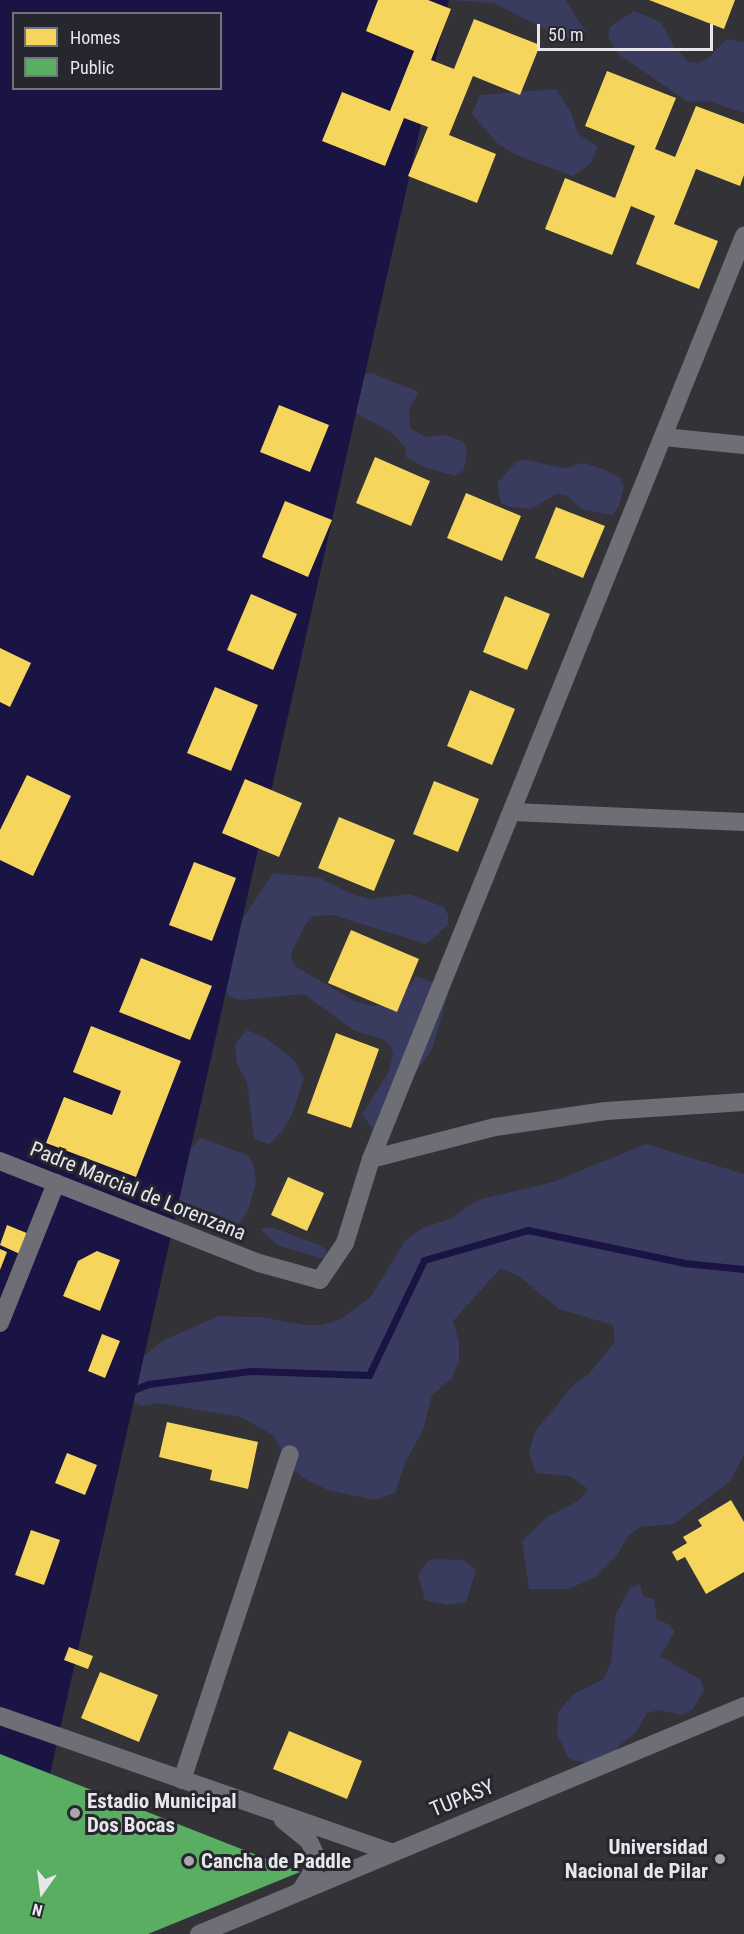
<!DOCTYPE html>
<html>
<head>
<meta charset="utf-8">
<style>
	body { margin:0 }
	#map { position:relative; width:744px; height:1934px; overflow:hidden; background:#323237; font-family:"Roboto Condensed",sans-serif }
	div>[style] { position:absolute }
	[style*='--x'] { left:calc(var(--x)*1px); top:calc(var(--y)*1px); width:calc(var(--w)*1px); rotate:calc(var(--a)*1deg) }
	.green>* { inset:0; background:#3a3c5f }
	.water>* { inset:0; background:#191443 }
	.homes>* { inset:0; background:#f6d55c }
	.public>* { inset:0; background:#5aae61 }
	.stream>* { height:7px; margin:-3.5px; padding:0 3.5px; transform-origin:3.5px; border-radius:3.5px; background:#191443 }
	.minor>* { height:18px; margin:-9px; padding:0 9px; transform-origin:9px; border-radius:9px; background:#6e6e77 }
	.dots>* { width:16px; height:16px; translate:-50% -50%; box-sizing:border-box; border:3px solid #26272e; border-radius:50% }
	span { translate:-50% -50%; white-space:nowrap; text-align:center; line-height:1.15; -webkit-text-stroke:6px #26272e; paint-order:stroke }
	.street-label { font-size:21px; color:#e6e6eb }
	.poi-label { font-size:21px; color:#e6e6eb; font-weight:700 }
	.left { translate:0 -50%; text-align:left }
	.right { translate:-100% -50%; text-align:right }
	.legend { position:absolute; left:12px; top:12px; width:210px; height:78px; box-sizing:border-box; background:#26272e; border:2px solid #73737a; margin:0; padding:8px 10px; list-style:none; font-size:18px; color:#e6e6eb }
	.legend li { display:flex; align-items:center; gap:12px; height:30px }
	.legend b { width:30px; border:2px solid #73737a }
	.north { position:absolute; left:12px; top:1862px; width:60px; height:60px; -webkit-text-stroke:4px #26272e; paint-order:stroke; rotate:194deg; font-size:16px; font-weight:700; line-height:24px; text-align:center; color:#e6e6eb }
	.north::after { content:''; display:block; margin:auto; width:21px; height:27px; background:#e6e6eb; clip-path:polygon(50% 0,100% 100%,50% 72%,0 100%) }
	.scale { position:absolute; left:537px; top:24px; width:176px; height:27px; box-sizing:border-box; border:3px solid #e6e6eb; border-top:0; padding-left:8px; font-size:18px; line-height:21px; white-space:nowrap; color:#e6e6eb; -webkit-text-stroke:4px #26272e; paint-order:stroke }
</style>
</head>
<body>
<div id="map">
	<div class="green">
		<i style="clip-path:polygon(448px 0,565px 0,586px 32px,569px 38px,560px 37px,494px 3px)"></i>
		<i style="clip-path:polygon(634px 11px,661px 22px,674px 47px,689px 62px,698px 63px,707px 59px,727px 39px,744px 42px,744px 113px,708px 101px,688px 102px,618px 54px,608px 37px,610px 27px)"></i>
		<i style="clip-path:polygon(556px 89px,571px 112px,578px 134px,598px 147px,590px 164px,573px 176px,516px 155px,498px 144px,472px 114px,480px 95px)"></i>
		<i style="clip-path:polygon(371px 373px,419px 392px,409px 409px,410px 428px,425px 437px,444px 435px,463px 441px,467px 450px,464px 470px,456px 476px,424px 467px,406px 457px,405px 447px,391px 432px,354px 412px,352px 379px)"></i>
		<i style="clip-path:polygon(526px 460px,564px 468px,584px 463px,603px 469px,620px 478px,624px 487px,619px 506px,612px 515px,581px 509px,566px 495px,556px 494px,531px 509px,510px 507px,501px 503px,497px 483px,517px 461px)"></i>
		<i style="clip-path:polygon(273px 873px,320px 878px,354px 895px,372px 899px,409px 894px,444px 907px,448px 915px,448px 925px,426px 944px,333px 915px,314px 916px,306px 923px,293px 949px,291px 958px,295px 966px,354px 1001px,372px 1006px,390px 1004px,399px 1000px,416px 976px,442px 986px,448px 994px,432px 1049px,374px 1131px,362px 1114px,388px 1073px,393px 1055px,390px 1045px,382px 1039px,353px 1030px,304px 994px,240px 1000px,230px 997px,225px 989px,229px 939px)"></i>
		<i style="clip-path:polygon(247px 1030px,264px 1037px,294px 1060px,304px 1078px,293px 1112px,283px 1130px,269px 1144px,254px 1139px,247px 1082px,237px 1064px,235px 1044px)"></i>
		<i style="clip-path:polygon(201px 1138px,247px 1155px,253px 1163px,256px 1182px,248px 1211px,236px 1227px,206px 1228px,177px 1198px,179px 1159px)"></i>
		<i style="clip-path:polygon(646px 1144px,744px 1174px,744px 1455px,730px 1481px,674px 1524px,640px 1527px,627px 1537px,618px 1554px,594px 1578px,568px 1589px,529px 1589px,522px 1541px,547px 1517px,578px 1501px,588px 1489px,570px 1476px,536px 1473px,529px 1453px,535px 1432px,572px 1386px,589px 1374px,615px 1342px,613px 1325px,559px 1309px,517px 1275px,500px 1269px,453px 1321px,459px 1342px,459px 1360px,452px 1378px,432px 1395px,423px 1430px,406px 1461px,395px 1493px,375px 1500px,328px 1490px,307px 1480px,291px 1468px,273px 1435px,241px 1417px,158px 1403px,142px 1406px,128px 1399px,137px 1361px,164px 1340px,219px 1316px,261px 1317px,304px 1325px,322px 1325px,339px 1320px,370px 1298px,405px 1241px,422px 1228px,450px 1219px,478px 1200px,553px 1182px)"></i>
		<i style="clip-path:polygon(271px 1227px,319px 1245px,327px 1250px,324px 1259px,277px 1245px,260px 1229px)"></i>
		<i style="clip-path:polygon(436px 1559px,463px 1560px,476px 1570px,466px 1602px,448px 1605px,425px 1600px,418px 1576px,427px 1561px)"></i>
		<i style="clip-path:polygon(640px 1584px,643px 1596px,654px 1599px,657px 1620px,668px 1624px,675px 1632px,660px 1656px,701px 1680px,704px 1691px,693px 1709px,682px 1715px,659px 1710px,647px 1713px,636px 1732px,619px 1746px,607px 1767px,569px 1759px,557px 1734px,558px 1712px,574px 1694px,604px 1679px,611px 1662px,616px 1614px,630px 1588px)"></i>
	</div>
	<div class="water">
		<i style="clip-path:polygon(evenodd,0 0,449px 0,14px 1934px,0 1934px,0 0,14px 14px,220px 14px,220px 88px,14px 88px,14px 14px)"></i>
	</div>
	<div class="homes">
		<i style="clip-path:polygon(378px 0,428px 0,451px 9px,431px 60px,454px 69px,474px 19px,540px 45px,520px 95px,473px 76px,449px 135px,496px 154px,477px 203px,408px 176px,428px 127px,404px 118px,385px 166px,322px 141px,342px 92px,390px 111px,414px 51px,366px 31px)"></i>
		<i style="clip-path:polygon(649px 0,735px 0,724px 29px)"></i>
		<i style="clip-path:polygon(607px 71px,676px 98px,655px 149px,675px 157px,696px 106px,744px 124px,744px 175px,740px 186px,696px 169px,674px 224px,718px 241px,699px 289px,636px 264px,655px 216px,631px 206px,612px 255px,545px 229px,565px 178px,615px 198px,635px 146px,585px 126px)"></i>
		<i style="clip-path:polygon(279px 405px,329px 425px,310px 472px,260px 452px)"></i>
		<i style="clip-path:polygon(375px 457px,430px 481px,411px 526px,356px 503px)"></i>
		<i style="clip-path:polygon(466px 493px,521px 516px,502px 561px,447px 538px)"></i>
		<i style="clip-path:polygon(285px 501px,332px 520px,308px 577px,262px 557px)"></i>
		<i style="clip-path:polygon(556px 507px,605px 526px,583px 578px,535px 558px)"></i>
		<i style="clip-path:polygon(251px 594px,297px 614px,273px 670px,227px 650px)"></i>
		<i style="clip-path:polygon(505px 596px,550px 614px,527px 670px,483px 652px)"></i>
		<i style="clip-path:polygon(0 648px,31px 663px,10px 707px,0 702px)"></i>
		<i style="clip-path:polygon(215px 687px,258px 705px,231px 771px,187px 753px)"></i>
		<i style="clip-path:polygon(470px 690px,515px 709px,492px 765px,447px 746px)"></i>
		<i style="clip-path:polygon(27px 775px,71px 796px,33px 876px,0 860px,0 830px)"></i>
		<i style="clip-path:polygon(245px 779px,302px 803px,279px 857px,222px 833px)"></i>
		<i style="clip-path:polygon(434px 781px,479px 799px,458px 852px,413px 834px)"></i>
		<i style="clip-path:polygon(339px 817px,395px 840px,374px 891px,318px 868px)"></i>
		<i style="clip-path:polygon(194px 862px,236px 878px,212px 941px,169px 925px)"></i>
		<i style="clip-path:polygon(351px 930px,419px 959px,397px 1012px,328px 983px)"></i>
		<i style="clip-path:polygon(141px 958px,212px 986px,190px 1040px,119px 1012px)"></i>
		<i style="clip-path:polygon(91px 1026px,181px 1061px,136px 1177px,46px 1143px,64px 1097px,112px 1115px,121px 1091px,73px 1072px)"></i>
		<i style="clip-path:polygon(336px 1033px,379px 1049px,351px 1128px,307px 1113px)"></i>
		<i style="clip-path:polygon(288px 1177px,324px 1193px,307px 1231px,271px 1215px)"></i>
		<i style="clip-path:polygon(7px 1225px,29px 1234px,20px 1254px,0 1245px)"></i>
		<i style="clip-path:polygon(0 1249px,7px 1252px,0 1270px)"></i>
		<i style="clip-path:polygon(97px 1251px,120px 1260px,100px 1311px,63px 1296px,78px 1261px)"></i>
		<i style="clip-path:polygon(102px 1334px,120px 1341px,105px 1378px,88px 1371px)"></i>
		<i style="clip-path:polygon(167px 1422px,258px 1442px,248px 1489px,210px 1480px,212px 1470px,159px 1457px)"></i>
		<i style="clip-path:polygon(67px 1453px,97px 1465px,85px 1495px,55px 1483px)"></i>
		<i style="clip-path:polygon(731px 1500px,744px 1522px,744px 1572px,706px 1594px,685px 1557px,677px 1561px,672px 1552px,687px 1543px,683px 1537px,702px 1526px,698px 1520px)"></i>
		<i style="clip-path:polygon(31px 1530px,60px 1540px,44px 1585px,15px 1575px)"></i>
		<i style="clip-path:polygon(69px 1647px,93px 1656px,88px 1669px,64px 1660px)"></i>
		<i style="clip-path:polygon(100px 1672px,158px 1695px,139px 1742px,81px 1718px)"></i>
		<i style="clip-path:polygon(289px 1731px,362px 1761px,347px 1799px,273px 1769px)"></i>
	</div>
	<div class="public">
		<i style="clip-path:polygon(0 1754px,300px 1872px,148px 1934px,0 1934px)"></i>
	</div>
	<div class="stream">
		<i style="--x:131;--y:1391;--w:18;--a:-22"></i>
		<i style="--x:148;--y:1384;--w:103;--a:-7.3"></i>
		<i style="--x:250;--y:1371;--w:119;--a:1.9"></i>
		<i style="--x:369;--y:1375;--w:127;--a:-64.4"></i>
		<i style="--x:424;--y:1260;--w:108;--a:-16.1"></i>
		<i style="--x:528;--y:1230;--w:159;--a:11.9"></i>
		<i style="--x:684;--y:1263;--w:60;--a:5.7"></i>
	</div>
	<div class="minor">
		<i style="--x:664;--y:437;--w:80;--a:5.7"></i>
		<i style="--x:512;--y:812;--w:232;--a:2.5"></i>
		<i style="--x:371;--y:1159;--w:128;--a:-14.5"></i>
		<i style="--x:495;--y:1127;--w:112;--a:-8.2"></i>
		<i style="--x:606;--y:1111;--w:138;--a:-3.7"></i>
		<i style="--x:0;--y:1161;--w:278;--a:21.5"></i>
		<i style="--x:259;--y:1263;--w:63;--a:15.6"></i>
		<i style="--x:320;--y:1280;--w:45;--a:-56"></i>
		<i style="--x:345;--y:1243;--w:88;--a:-72.8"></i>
		<i style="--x:371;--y:1159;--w:996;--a:-68"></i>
		<i style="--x:0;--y:1323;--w:151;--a:-68.2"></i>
		<i style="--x:0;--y:1716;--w:414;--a:19.2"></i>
		<i style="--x:182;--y:1780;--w:343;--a:-71.7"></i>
		<i style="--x:283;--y:1820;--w:33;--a:39"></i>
		<i style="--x:309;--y:1841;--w:17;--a:65"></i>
		<i style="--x:316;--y:1856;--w:13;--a:99"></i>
		<i style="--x:314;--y:1869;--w:25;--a:122"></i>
		<i style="--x:199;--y:1934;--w:591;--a:-22.7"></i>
	</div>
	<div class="dots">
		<i style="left:75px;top:1813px;background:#a7a7ac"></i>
		<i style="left:720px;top:1859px;background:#a7a7ac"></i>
		<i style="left:189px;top:1861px;background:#a7a7ac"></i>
	</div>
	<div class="street-label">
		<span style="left:138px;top:1191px;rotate:22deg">Padre Marcial de Lorenzana</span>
		<span style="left:462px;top:1798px;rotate:-22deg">TUPASY</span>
	</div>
	<div class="poi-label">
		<span class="left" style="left:87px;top:1813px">Estadio Municipal<br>Dos Bocas</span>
		<span class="right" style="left:708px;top:1859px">Universidad<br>Nacional de Pilar</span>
		<span class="left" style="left:201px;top:1861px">Cancha de Paddle</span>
	</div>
	<ul class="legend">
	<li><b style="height:16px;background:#f6d55c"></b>Homes</li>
	<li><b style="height:16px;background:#5aae61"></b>Public</li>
	</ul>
	<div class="north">N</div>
	<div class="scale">50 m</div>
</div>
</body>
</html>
